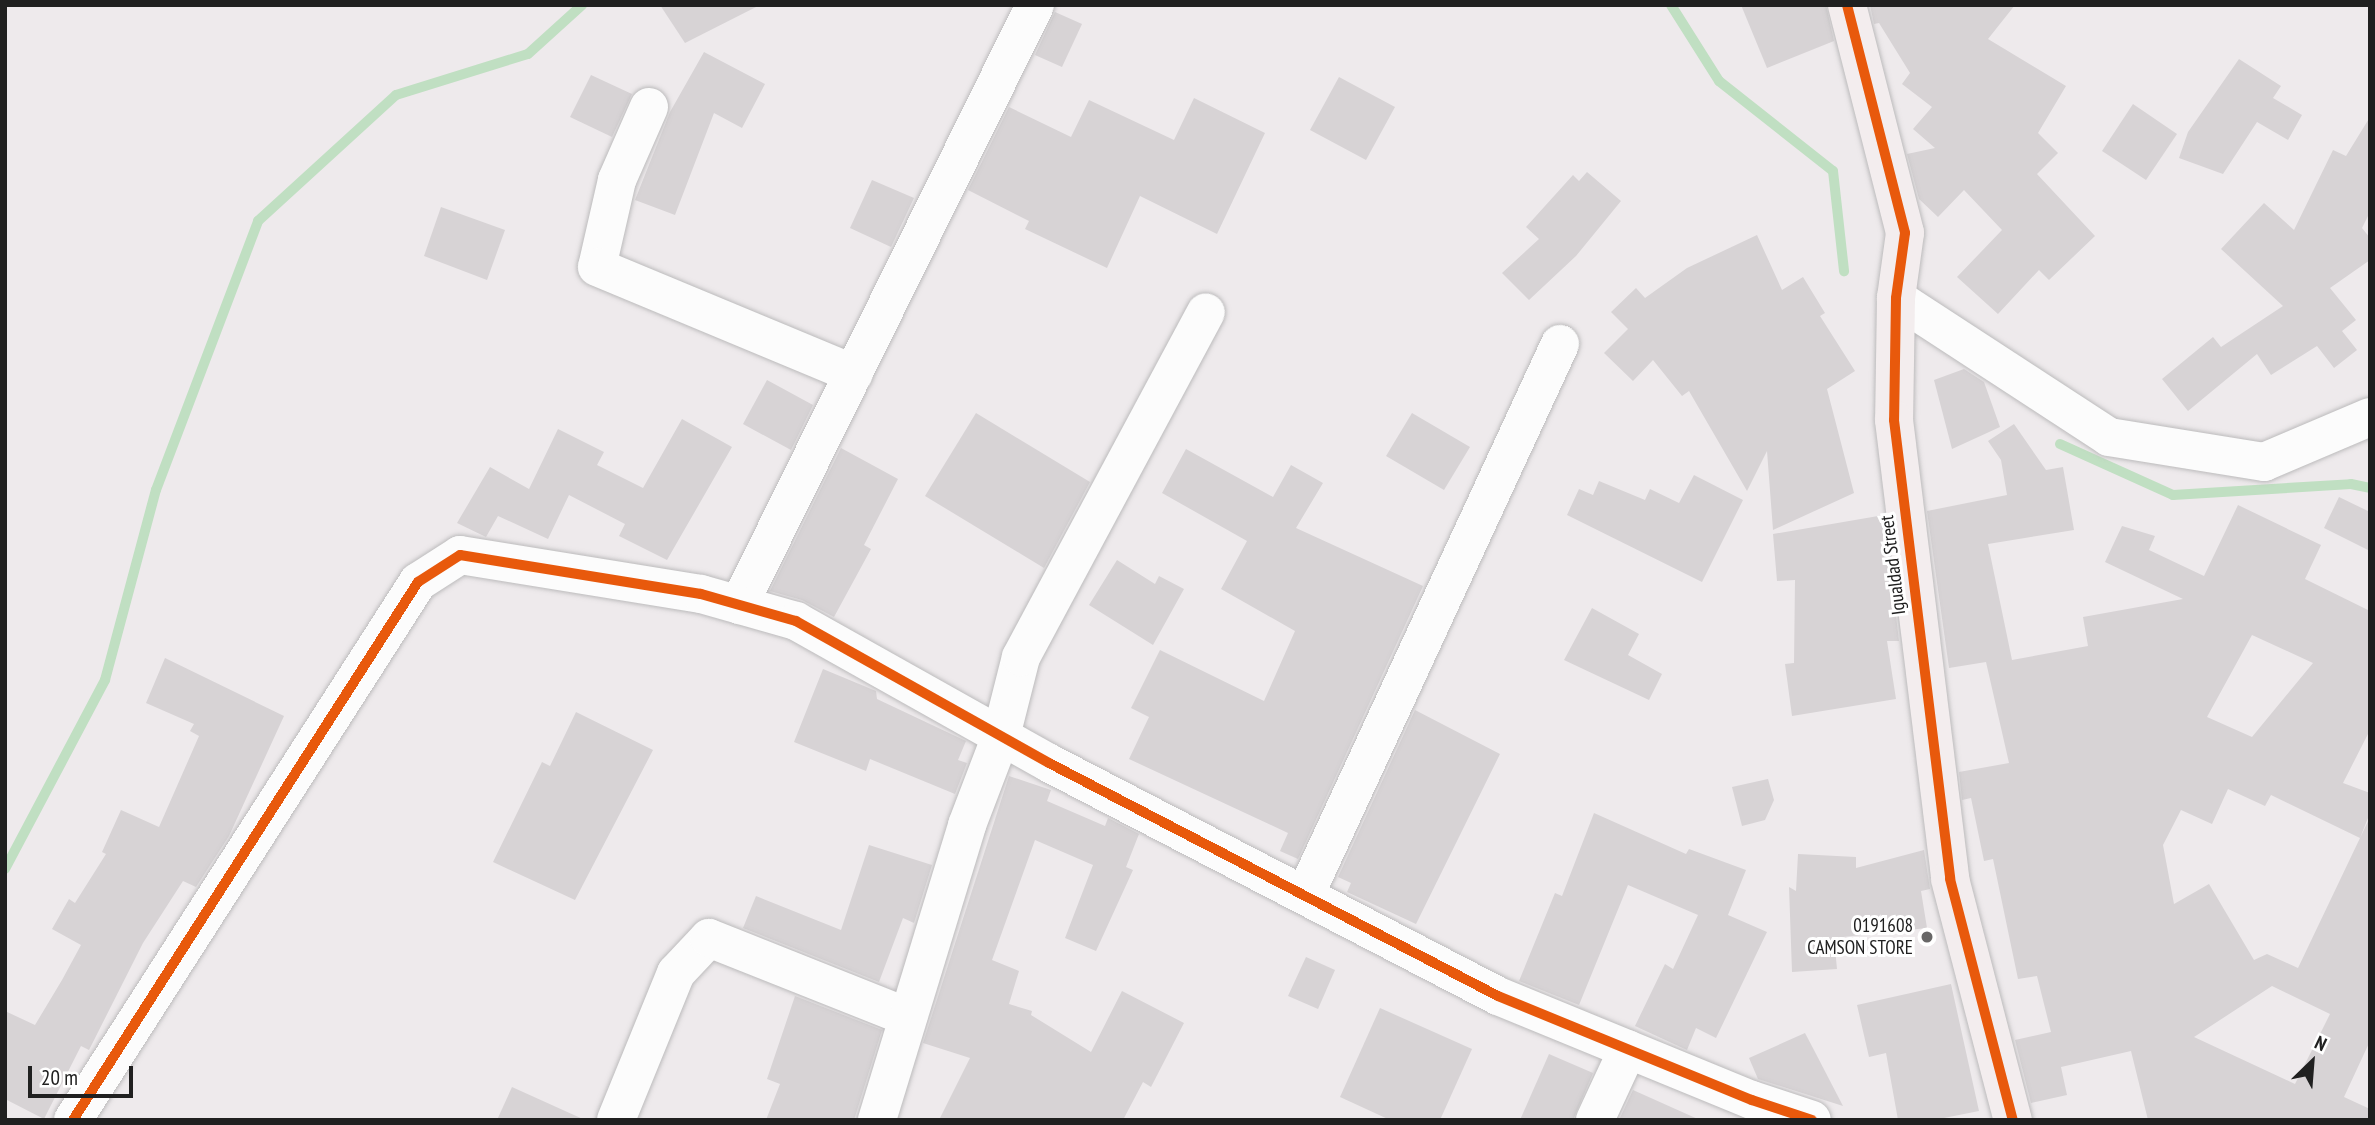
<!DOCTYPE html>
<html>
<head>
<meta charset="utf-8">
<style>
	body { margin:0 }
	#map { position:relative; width:2375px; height:1125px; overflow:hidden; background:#eeeaec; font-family:"PT Sans Narrow",sans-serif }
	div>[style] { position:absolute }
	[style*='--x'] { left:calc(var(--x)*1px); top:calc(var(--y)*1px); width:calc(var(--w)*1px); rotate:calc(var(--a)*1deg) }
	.stream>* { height:10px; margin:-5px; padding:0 5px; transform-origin:5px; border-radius:5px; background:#c0dfc2 }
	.building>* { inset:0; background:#d7d3d5 }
	.roads { filter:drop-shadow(0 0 2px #bcbbbc) drop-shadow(0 0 2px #bcbbbc) }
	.street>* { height:38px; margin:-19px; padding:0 19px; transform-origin:19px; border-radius:19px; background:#fcfcfc }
	.secondary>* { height:38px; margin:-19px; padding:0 19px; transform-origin:19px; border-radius:19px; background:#f3edee }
	.cycleway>* { height:10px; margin:-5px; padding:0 5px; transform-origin:5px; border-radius:5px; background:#e8590c }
	.dots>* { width:19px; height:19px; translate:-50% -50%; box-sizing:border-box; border:4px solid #fff; border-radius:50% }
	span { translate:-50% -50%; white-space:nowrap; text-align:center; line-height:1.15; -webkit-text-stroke:6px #fff; paint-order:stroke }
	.street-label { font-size:19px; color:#202020 }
	.poi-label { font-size:19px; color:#202020 }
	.right { translate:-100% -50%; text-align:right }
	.frame { position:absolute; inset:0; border:7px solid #202020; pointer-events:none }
	.north { position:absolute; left:2277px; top:1027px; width:70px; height:70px; -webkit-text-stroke:5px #fff; paint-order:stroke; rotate:25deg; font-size:19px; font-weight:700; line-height:28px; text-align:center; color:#202020 }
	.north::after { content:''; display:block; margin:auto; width:24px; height:32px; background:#202020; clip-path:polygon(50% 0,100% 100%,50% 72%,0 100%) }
	.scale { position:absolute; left:28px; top:1066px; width:105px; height:32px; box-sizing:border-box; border:4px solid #202020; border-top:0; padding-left:9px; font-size:21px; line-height:24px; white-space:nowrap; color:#202020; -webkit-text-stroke:5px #fff; paint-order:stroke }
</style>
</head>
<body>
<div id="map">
	<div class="stream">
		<i style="--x:1671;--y:5;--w:90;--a:57.7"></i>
		<i style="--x:1719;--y:81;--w:145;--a:38.3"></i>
		<i style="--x:1833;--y:171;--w:101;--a:83.7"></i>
		<i style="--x:2060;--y:444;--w:124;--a:24.3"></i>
		<i style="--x:2173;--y:495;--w:178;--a:-3.5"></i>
		<i style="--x:2351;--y:484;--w:19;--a:12"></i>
		<i style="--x:5;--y:869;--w:214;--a:-62.1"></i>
		<i style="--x:105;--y:680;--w:197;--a:-75"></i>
		<i style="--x:156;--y:490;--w:288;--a:-69.2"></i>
		<i style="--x:258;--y:221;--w:187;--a:-42.4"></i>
		<i style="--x:396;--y:95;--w:138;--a:-17.3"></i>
		<i style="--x:528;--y:54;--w:73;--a:-42.2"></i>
	</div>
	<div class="building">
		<i style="clip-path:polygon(660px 5px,760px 5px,685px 43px)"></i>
		<i style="clip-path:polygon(1741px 5px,1826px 5px,1834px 41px,1767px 68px)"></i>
		<i style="clip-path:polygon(1870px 5px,2015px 5px,1988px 39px,2066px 86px,2038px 133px,2058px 153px,2037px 174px,2095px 236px,2049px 280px,2039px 270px,1998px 314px,1957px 277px,2002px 230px,1964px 190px,1938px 217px,1919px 199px,1907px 154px,1935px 148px,1913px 129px,1932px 107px,1902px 84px,1910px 73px,1879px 23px,1874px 24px)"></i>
		<i style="clip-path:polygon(1055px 12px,1082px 24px,1062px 67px,1035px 55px)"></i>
		<i style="clip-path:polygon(704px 52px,765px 84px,742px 128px,714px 113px,675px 215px,635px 200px,670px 112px)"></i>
		<i style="clip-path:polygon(2239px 59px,2281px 86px,2273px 98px,2302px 115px,2288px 140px,2257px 122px,2223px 174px,2179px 158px,2188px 132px)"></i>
		<i style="clip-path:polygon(591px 75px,632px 94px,612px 137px,570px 117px)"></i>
		<i style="clip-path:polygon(1339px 77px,1395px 107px,1366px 160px,1310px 130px)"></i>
		<i style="clip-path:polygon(1194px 98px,1265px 133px,1217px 234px,1140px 196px,1107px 268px,1025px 229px,1029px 221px,968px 190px,1009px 107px,1071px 137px,1089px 100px,1174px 140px)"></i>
		<i style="clip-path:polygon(2133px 104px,2177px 134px,2146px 180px,2102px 151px)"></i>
		<i style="clip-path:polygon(2370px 117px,2370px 212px,2362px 228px,2370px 238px,2370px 260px,2330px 288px,2356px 320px,2342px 331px,2357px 350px,2334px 368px,2317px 346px,2271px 375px,2257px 354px,2188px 411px,2162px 379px,2213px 337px,2221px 347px,2283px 306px,2221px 249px,2264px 203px,2294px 230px,2333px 150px,2346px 156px)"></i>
		<i style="clip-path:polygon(1587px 172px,1621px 201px,1576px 256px,1529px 300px,1502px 273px,1539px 239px,1526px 227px,1573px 175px,1579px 181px)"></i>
		<i style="clip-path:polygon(872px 180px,914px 198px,891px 247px,850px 228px)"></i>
		<i style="clip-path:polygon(441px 207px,505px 230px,487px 280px,424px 256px)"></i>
		<i style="clip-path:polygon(1757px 235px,1782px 290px,1803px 277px,1825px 313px,1820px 316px,1855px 371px,1827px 389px,1854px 493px,1773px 530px,1767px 451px,1747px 491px,1689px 391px,1682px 396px,1653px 360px,1633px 381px,1604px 353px,1628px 329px,1611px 312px,1636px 288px,1645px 298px,1687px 268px)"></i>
		<i style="clip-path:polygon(1964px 369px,1984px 382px,2000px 427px,1952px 449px,1934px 380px)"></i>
		<i style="clip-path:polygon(767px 380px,813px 405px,791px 450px,743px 424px)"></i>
		<i style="clip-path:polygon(976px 413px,1090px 482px,1044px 568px,925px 496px)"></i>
		<i style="clip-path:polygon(1412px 413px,1470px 447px,1444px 490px,1386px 456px)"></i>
		<i style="clip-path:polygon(682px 419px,732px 447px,667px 560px,619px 536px,625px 524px,569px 495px,548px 539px,498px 516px,486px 537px,457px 523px,490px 467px,529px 489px,558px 429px,604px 452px,597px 465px,643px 488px)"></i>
		<i style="clip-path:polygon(evenodd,2014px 424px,2046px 470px,2063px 467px,2074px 530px,1988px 544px,2012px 660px,2088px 646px,2083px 617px,2183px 599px,2105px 562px,2122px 526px,2155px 536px,2149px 550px,2204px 576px,2238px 505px,2321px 545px,2305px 579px,2370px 611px,2370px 730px,2343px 783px,2370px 793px,2370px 813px,2360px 838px,2370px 817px,2370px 1041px,2344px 1097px,2370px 1109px,2370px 1120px,2148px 1120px,2131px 1051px,2061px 1067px,2067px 1095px,2031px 1103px,2015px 1040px,2051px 1032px,2037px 976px,2018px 979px,1993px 859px,1984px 861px,1971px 798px,1962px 800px,1959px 772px,2009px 763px,1986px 662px,1949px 668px,1927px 511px,2007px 495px,2001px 460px,1988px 441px,2014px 424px,2252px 635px,2313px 663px,2252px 737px,2207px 717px,2252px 635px,2014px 424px,2228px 789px,2265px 806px,2271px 795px,2360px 838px,2298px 968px,2267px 954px,2254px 960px,2209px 884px,2174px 904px,2163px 845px,2181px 810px,2212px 824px,2228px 789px,2014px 424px,2272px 986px,2330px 1014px,2295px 1084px,2194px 1037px,2272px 986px)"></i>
		<i style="clip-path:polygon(841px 448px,898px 479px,864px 545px,871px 549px,834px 617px,802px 600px,770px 591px)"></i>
		<i style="clip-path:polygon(1186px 449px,1273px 497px,1291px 465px,1323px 483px,1296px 528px,1423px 586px,1298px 859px,1280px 851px,1288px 833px,1129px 759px,1149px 717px,1131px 708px,1160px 650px,1264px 701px,1295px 631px,1221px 589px,1247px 541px,1162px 493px)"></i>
		<i style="clip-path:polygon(1694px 475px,1743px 500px,1702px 582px,1567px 515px,1579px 489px,1593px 495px,1599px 481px,1645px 500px,1650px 489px,1679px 503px)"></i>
		<i style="clip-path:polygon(2339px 497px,2370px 512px,2370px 551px,2324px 528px)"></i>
		<i style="clip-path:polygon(1884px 515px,1899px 641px,1887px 641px,1896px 699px,1792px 716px,1785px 664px,1794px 663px,1795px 580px,1777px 581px,1773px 534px)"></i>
		<i style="clip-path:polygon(1117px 560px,1155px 584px,1159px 576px,1184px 589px,1153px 645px,1089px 605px)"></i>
		<i style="clip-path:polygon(1592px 608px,1639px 634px,1628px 655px,1662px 674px,1649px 700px,1564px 660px)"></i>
		<i style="clip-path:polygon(165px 658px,284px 716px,229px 836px,196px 887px,183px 881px,143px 943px,89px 1050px,81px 1046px,44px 1119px,5px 1099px,5px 1011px,35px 1025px,62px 980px,81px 945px,52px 929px,69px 899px,75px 903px,106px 854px,102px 852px,121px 810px,159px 827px,199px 736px,190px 731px,194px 724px,146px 703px)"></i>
		<i style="clip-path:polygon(823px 669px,876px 691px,877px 699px,966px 741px,958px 760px,967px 763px,955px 794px,870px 759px,866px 771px,794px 742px)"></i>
		<i style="clip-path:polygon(1415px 710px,1500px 754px,1416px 924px,1347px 892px,1351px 883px,1338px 877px)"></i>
		<i style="clip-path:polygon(576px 712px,653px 750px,575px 900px,493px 862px,542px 762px,550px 766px)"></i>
		<i style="clip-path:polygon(1009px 776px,1051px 790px,1047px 801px,1105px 826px,1108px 818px,1139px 834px,1126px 867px,1133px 870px,1096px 951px,1065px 938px,1093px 865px,1035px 840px,992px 960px,1019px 971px,1009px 1004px,1032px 1011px,1031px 1015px,1091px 1052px,1122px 991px,1184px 1023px,1151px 1087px,1143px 1082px,1123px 1120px,939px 1120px,970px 1058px,923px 1043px)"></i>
		<i style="clip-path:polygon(1768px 779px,1774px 800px,1765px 820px,1742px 826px,1732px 787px)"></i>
		<i style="clip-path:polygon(1594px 813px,1686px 854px,1689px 849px,1746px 870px,1728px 915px,1767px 932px,1716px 1038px,1696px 1028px,1687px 1050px,1635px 1026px,1665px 964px,1673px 969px,1698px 915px,1628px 885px,1579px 1005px,1519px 981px,1555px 893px,1562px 896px)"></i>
		<i style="clip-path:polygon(869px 845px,932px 865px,914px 923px,903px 918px,879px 982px,743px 928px,756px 896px,841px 930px)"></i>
		<i style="clip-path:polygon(1924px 850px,1930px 889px,1921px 891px,1927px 928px,1834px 938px,1837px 969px,1792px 972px,1789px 887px,1796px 891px,1798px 854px,1856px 857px,1856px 868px)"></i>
		<i style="clip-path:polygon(1306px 957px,1335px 970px,1318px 1009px,1288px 996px)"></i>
		<i style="clip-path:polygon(1951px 984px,1979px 1111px,1934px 1120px,1898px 1120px,1886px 1053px,1869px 1057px,1857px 1005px)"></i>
		<i style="clip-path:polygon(795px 996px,882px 1030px,854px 1120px,766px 1120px,780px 1084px,767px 1079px)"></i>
		<i style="clip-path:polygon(1380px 1008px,1472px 1049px,1440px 1120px,1390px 1120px,1340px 1097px)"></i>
		<i style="clip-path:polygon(1805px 1033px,1815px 1052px,1843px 1106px,1758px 1079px,1749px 1058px)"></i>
		<i style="clip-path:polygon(1549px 1054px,1593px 1073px,1573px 1120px,1520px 1120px)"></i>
		<i style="clip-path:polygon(512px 1087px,585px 1120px,497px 1120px)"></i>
		<i style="clip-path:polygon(1633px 1090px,1700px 1120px,1619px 1120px)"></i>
	</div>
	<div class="roads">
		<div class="street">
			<i style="--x:649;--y:107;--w:80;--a:113.7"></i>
			<i style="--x:617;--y:180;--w:89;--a:102.9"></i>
			<i style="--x:597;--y:267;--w:278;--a:22.6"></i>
			<i style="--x:1896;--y:298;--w:254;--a:33.1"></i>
			<i style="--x:2109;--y:437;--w:157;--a:9.2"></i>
			<i style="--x:2264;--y:462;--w:115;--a:-23"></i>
			<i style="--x:739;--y:605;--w:669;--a:-63.74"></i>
			<i style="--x:1306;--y:893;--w:605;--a:-65.17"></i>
			<i style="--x:73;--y:1120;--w:639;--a:-57.33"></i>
			<i style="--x:418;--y:582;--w:50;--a:-32.7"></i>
			<i style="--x:460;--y:555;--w:244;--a:9.2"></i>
			<i style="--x:701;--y:594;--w:99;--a:15.9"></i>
			<i style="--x:796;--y:621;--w:290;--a:29.3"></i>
			<i style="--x:1049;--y:763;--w:506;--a:27.43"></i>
			<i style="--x:1498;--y:996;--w:274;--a:22.3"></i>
			<i style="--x:1752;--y:1100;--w:63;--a:18.4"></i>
			<i style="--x:616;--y:1120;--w:159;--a:-67.8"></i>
			<i style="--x:676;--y:973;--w:48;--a:-46.7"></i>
			<i style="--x:709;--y:938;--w:214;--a:21.7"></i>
			<i style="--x:877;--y:1120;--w:308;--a:-73"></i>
			<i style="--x:967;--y:825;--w:95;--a:-69.1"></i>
			<i style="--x:1001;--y:736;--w:81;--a:-75.8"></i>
			<i style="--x:1021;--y:657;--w:391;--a:-61.8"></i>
			<i style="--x:1595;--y:1120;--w:78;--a:-65.1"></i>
		</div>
		<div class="secondary">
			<i style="--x:1847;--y:5;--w:235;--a:75.7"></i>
			<i style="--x:1905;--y:233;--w:66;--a:97.9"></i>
			<i style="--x:1896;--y:298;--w:122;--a:90.9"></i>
			<i style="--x:1894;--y:420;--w:462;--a:83"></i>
			<i style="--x:1950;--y:879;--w:249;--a:75.4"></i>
		</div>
	</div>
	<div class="cycleway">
		<i style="--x:1847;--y:5;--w:235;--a:75.7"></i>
		<i style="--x:1905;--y:233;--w:66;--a:97.9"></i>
		<i style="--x:1896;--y:298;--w:122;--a:90.9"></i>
		<i style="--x:1894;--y:420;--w:462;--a:83"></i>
		<i style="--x:1950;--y:879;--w:249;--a:75.4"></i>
		<i style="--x:73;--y:1120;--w:639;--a:-57.33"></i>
		<i style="--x:418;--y:582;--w:50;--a:-32.7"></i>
		<i style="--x:460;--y:555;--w:244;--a:9.2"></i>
		<i style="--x:701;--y:594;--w:99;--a:15.9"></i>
		<i style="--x:796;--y:621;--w:290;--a:29.3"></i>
		<i style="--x:1049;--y:763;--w:506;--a:27.43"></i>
		<i style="--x:1498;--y:996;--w:274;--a:22.3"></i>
		<i style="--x:1752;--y:1100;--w:63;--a:18.4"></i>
	</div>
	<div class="dots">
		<i style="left:1927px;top:937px;background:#686767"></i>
	</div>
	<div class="street-label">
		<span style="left:1893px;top:565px;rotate:-97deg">Igualdad Street</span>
	</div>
	<div class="poi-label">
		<span class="right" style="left:1913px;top:937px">0191608<br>CAMSON STORE</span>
	</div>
	<div class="frame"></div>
	<div class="north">N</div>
	<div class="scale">20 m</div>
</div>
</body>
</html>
